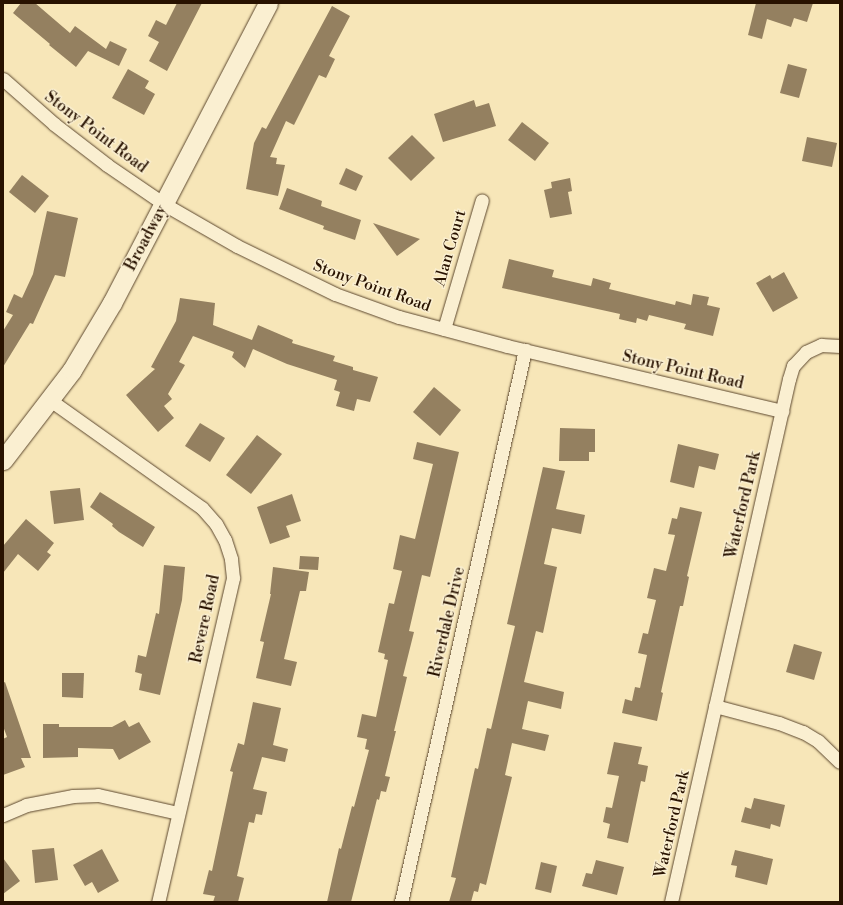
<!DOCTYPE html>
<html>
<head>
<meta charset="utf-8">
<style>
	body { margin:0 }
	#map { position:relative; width:843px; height:905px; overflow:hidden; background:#f7e6b8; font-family:"Libre Bodoni",serif }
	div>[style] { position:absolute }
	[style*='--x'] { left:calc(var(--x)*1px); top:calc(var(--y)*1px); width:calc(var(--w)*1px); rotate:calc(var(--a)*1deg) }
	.building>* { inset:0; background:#948060 }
	.roads { filter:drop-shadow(0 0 1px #5c472e) drop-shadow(0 0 1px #5c472e) }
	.street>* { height:13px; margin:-6.5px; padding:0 6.5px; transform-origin:6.5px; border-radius:6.5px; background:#faefd1 }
	.secondary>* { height:19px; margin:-9.5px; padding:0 9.5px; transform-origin:9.5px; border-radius:9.5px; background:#faefd1 }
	span { translate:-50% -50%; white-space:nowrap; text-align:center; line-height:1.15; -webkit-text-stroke:3px #faefd1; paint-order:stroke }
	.street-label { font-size:16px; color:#281200 }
	.frame { position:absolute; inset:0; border:4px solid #281200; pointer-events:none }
</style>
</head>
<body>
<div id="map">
	<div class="building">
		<i style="clip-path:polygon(21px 3px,35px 3px,70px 33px,75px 26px,106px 49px,110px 41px,127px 49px,119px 66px,88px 51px,76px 67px,49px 45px,50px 44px,13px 13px)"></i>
		<i style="clip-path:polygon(177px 3px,202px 3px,167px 71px,149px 61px,159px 42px,148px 36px,156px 20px,166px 25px)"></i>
		<i style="clip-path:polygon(756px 3px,813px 3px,807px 22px,794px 18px,791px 27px,767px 19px,762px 39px,748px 35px)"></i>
		<i style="clip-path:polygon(332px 6px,350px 16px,329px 56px,335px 59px,326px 78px,319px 75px,294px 125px,286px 121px,270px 157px,277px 158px,276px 164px,285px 165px,278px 196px,246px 189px,254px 143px,262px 127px,266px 129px)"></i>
		<i style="clip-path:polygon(788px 64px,807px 69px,799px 98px,780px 93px)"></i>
		<i style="clip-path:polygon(128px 69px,149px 81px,145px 88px,155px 94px,144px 115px,112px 98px)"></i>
		<i style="clip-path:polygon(474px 100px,476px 107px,489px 103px,496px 126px,443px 142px,434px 114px)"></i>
		<i style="clip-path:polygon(522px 122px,549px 143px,535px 161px,508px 140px)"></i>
		<i style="clip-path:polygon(412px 135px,435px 158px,411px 181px,388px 158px)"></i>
		<i style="clip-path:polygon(807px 137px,837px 143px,832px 167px,802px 161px)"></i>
		<i style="clip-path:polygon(346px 168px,363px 176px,356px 191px,339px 184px)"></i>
		<i style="clip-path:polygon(22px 175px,49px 196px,35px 213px,9px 192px)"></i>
		<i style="clip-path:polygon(570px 178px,572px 191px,568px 192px,572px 214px,550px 218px,544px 190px,552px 188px,551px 182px)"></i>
		<i style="clip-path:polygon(287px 188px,322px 201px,321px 206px,361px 220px,355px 240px,323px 229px,324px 226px,279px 209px)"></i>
		<i style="clip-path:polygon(47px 211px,78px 218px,65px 277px,55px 275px,33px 324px,30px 323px,3px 367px,3px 331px,13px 315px,6px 312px,14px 294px,22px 298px,33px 274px)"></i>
		<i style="clip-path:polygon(373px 223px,420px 239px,397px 256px)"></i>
		<i style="clip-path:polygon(509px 259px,554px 270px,552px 277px,591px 286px,593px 278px,611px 283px,609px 289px,675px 305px,676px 301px,691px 305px,693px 294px,709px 297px,707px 305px,720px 308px,713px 336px,684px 329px,686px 324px,649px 315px,647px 321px,637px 318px,636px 323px,619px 319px,620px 314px,502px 288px)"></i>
		<i style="clip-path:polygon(784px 272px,798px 298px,773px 312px,756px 283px,770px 275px,772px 279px)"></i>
		<i style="clip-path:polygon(180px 298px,215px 303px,213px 325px,252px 340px,258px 325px,293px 340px,292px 343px,335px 356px,333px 361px,353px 367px,353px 370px,378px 377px,370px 402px,357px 399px,354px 411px,336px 406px,340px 392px,334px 390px,337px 380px,287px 364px,253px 349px,245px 368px,232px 357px,234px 352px,193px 336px,179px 362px,185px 365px,168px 394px,172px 399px,164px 406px,174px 418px,158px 432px,126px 395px,155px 369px,151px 367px,176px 321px)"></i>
		<i style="clip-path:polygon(434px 387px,461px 410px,440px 436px,413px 412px)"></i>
		<i style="clip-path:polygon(200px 423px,225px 438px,210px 462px,185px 446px)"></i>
		<i style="clip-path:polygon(560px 428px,595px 429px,595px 452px,589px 452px,589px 461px,559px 461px)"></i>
		<i style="clip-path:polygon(257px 435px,282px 454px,251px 494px,226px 475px)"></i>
		<i style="clip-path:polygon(417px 442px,459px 452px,430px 577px,422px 575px,409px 631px,414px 632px,403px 676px,407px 677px,394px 731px,396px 731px,385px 776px,390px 777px,386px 792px,381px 791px,379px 800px,377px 799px,351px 902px,327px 902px,339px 848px,341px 849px,352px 806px,354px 807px,369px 750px,365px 749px,367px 739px,357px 737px,362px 714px,376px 717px,388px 660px,384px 659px,385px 654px,378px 652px,389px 603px,394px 604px,402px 571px,393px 569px,400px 535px,415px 539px,433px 464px,413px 459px)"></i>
		<i style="clip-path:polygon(678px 444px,719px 454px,715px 470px,699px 466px,694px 488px,670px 482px)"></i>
		<i style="clip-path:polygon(543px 467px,565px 471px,556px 509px,585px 515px,581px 534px,552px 528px,544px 564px,557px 567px,543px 633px,536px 631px,524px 682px,564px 692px,561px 709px,528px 701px,522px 729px,549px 735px,545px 751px,512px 743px,505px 775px,512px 777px,486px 885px,480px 883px,478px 892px,474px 891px,471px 902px,449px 902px,456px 878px,451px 877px,475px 768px,478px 769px,487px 728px,491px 729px,515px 626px,507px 624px)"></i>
		<i style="clip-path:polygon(80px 488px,84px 520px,54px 524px,50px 491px)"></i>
		<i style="clip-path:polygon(100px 492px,155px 527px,143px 547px,119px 532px,112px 526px,113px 524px,90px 507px)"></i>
		<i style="clip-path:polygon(292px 494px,301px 521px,286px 526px,290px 537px,270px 544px,257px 507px)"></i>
		<i style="clip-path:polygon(680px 507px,702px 512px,687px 576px,689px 577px,683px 606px,680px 606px,661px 692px,663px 693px,657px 721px,622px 713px,625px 699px,632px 701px,635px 687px,640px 688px,647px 655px,638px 653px,643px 633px,648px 634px,656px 600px,647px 598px,654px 568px,666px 571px,675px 535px,668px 534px,672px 518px,677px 519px)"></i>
		<i style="clip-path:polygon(26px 519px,54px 543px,47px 552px,51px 555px,38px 571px,18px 554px,3px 573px,3px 546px)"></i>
		<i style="clip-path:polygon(300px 556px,319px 557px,318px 570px,299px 569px)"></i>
		<i style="clip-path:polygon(164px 565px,185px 567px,182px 600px,160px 695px,139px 690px,142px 674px,135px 672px,138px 655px,146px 657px,156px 613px,159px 614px)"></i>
		<i style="clip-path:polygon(273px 567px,309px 572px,306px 591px,300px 591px,284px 659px,297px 662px,291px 686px,256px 678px,264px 642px,260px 641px,271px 594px,270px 594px)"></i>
		<i style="clip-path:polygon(794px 644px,822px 652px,814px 680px,786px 672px)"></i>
		<i style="clip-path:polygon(62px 673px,84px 673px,83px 698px,62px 697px)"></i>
		<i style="clip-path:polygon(5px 682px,31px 758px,21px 758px,25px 767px,3px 775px,3px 739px,7px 737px,3px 726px,3px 683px)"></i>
		<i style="clip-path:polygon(253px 702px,281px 708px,273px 745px,288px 749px,285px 762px,262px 757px,253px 789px,267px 792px,262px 815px,256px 814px,254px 823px,249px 822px,237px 876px,244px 878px,238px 902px,213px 902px,215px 896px,203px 894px,209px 870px,212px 871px,233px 772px,230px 771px,238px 743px,244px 745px)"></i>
		<i style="clip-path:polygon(125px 720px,129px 727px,139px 722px,151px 742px,119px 760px,113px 749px,78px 748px,78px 757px,43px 758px,43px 724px,59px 724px,59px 727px,112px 727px)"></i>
		<i style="clip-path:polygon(614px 742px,642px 747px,638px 764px,648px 766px,645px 782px,641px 781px,628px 843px,607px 838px,610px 824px,603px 822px,606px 807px,612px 808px,619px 776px,607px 774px)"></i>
		<i style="clip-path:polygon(754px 798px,785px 805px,780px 827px,771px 824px,770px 829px,741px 822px,745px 807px,751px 809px)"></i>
		<i style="clip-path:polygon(54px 848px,58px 880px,35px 883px,32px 850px)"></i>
		<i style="clip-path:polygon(102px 849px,119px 881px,98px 893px,92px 882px,85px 886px,73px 865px)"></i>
		<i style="clip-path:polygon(735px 850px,773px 859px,767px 885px,735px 877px,737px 866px,731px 865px)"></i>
		<i style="clip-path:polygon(3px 858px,20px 881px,3px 894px)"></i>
		<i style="clip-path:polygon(596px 860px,624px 867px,617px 895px,582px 886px,586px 873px,592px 874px)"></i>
		<i style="clip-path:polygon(541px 862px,557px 866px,551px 893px,535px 889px)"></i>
	</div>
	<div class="roads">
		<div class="street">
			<i style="--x:3;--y:79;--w:68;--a:41.4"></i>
			<i style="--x:54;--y:124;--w:67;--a:37.7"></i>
			<i style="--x:107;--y:165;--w:69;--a:34.4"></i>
			<i style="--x:164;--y:204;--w:84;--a:29.9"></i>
			<i style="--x:237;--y:246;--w:109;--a:26.1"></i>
			<i style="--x:335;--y:294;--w:68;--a:19.8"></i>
			<i style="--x:399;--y:317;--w:112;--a:15"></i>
			<i style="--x:507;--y:346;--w:283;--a:13.3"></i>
			<i style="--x:444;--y:329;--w:134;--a:-73.6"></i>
			<i style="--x:50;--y:400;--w:186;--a:35.4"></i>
			<i style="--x:202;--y:508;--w:21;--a:49"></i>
			<i style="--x:216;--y:524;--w:18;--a:61"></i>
			<i style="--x:225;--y:540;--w:20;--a:72"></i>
			<i style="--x:231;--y:559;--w:19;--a:84"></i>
			<i style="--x:233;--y:578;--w:333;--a:103"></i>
			<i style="--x:715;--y:706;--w:66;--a:14.9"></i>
			<i style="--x:779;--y:723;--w:26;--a:21"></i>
			<i style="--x:803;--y:732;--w:17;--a:31"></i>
			<i style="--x:818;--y:741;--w:30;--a:44"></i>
			<i style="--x:3;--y:815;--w:25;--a:-23"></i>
			<i style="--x:26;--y:805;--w:48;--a:-10.8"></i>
			<i style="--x:73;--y:796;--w:25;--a:-2"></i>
			<i style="--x:98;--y:795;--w:82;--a:12.7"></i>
			<i style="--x:401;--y:902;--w:566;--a:-77.34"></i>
			<i style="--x:671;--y:902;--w:536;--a:-77.29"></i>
			<i style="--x:789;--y:379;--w:14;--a:-73"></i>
			<i style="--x:793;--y:366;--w:19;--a:-47"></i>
			<i style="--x:806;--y:352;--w:17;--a:-25"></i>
			<i style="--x:821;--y:345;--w:19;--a:3"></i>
		</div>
		<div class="secondary">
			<i style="--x:3;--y:460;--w:113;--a:-52.5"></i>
			<i style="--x:72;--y:370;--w:78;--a:-59.2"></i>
			<i style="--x:112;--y:303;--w:338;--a:-62.5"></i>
		</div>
	</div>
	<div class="street-label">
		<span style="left:96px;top:132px;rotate:37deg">Stony Point Road</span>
		<span style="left:146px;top:238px;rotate:-62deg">Broadway</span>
		<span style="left:450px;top:248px;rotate:-74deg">Alan Court</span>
		<span style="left:372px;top:286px;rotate:20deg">Stony Point Road</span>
		<span style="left:683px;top:370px;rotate:13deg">Stony Point Road</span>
		<span style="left:743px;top:505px;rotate:-77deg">Waterford Park</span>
		<span style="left:205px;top:619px;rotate:-78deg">Revere Road</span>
		<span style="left:447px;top:622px;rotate:-77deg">Riverdale Drive</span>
		<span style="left:672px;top:824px;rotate:-77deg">Waterford Park</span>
	</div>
	<div class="frame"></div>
</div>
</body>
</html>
